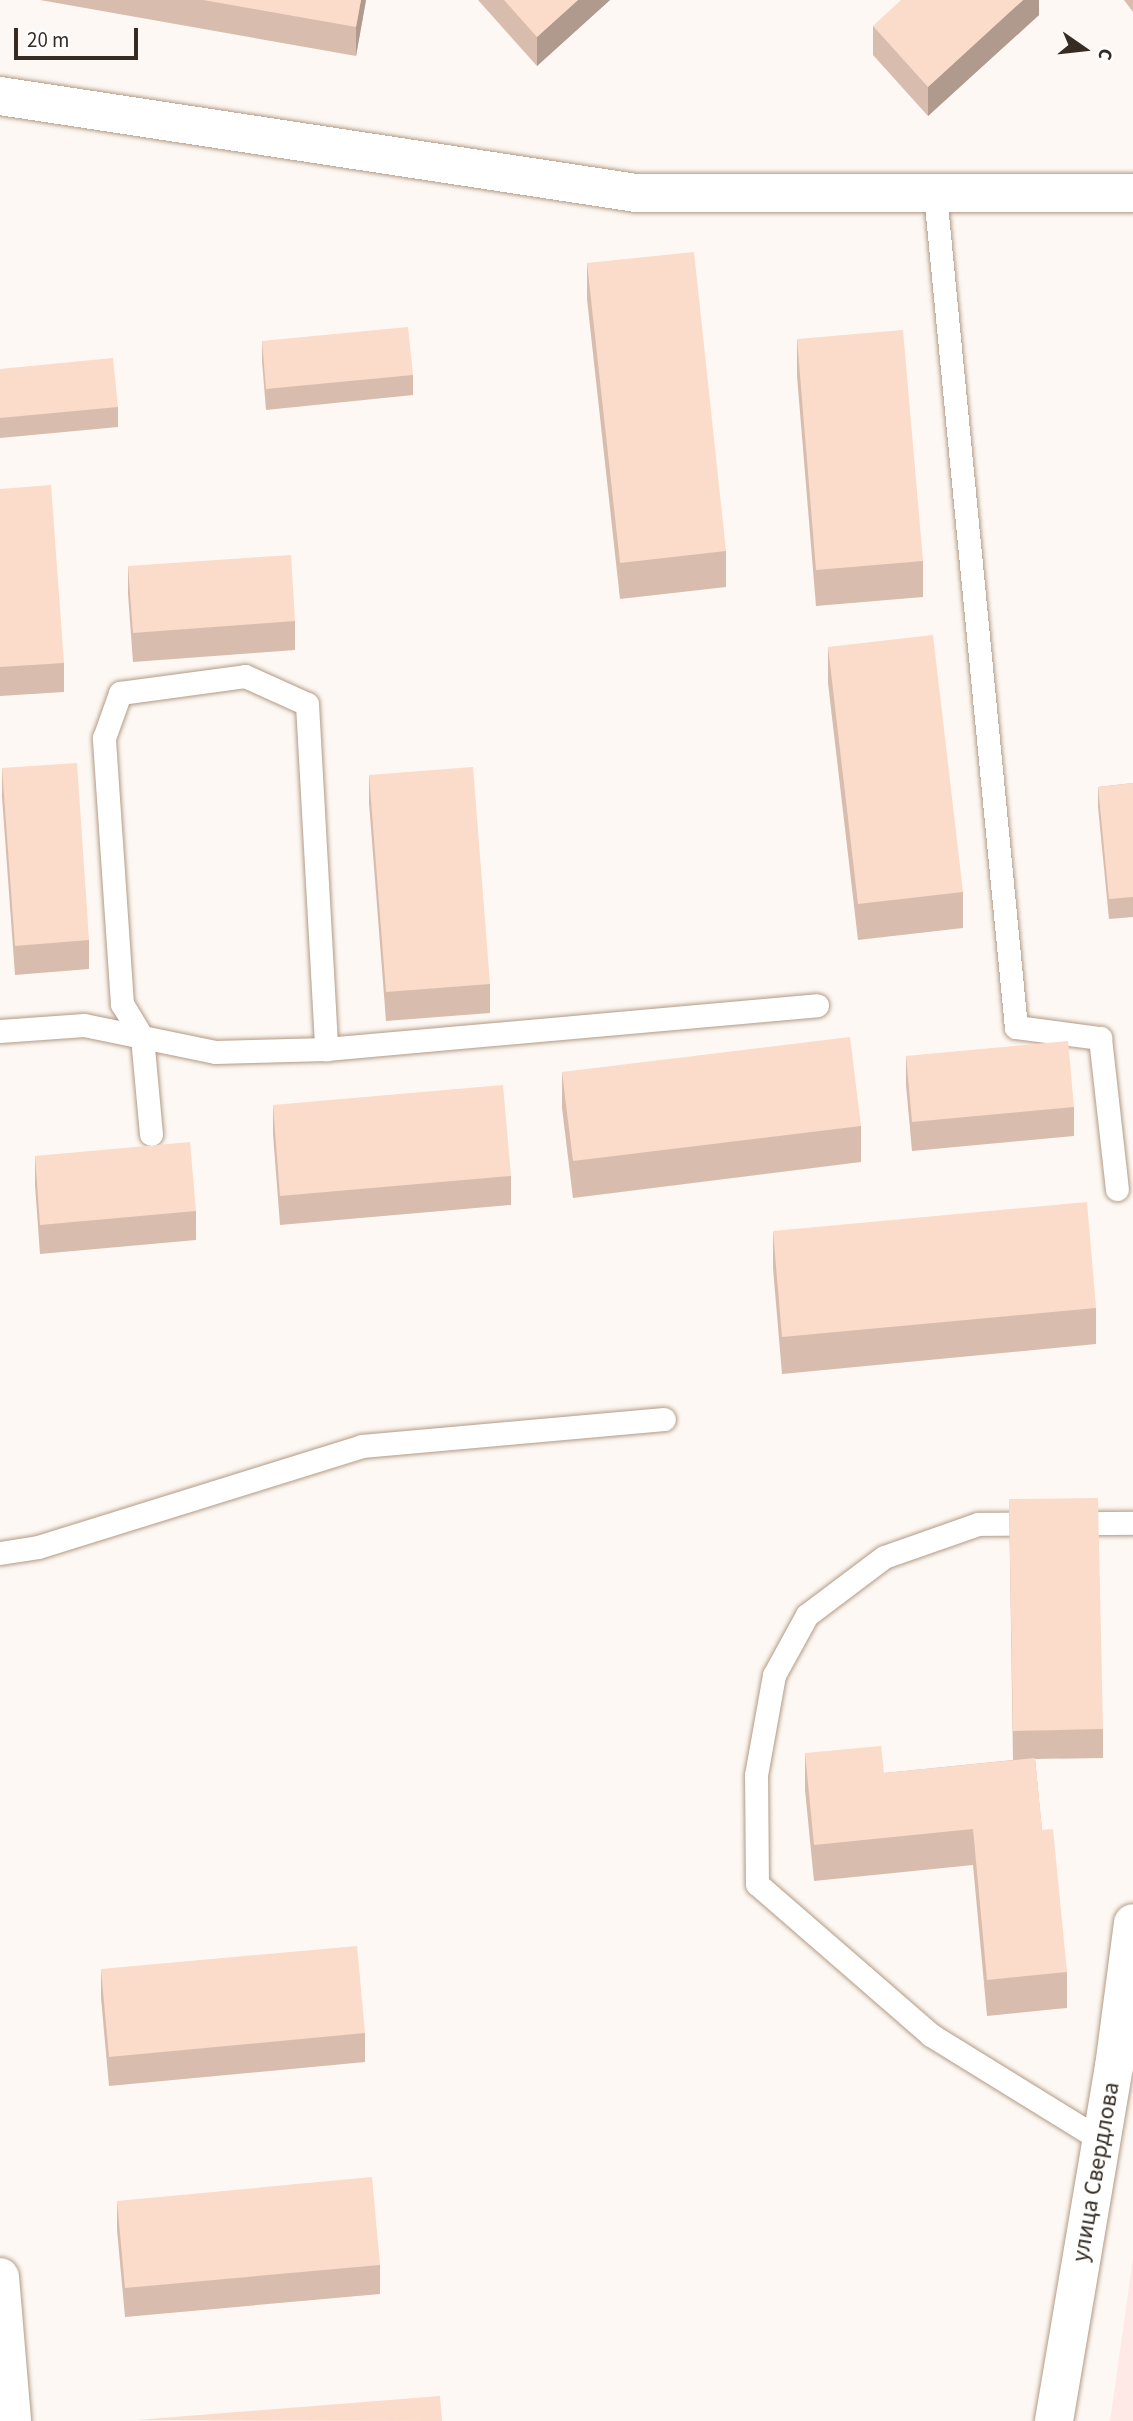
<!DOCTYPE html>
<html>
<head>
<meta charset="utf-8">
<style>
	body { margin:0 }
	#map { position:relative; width:1133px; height:2421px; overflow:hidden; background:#fdf8f3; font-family:"Source Sans 3",sans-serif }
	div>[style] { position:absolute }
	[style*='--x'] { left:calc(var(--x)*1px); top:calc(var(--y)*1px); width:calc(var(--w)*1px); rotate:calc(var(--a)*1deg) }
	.medical>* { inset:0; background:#ffe9e6 }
	.roads { filter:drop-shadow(0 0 2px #b39a85) drop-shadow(0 0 2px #b39a85) }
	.lane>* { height:23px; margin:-11.5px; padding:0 11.5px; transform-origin:11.5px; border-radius:11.5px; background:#fff }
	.street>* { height:38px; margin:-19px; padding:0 19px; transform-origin:19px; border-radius:19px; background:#fff }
	.wall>* { inset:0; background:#d8bcae }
	.shaded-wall>* { inset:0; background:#b0998d }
	.building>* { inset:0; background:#fbdbca }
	span { translate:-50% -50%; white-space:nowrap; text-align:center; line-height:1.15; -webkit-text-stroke:5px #fff; paint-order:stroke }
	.street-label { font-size:24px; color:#362c24 }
	.north { position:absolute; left:1049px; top:14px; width:70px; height:70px; -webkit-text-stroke:5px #fff; paint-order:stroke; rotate:104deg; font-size:19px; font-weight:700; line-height:28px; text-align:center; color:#362c24 }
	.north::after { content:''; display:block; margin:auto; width:24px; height:32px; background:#362c24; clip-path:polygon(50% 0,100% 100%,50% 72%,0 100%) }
	.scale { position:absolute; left:14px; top:28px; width:124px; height:32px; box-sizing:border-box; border:4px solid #362c24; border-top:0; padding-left:9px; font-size:21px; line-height:24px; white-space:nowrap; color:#362c24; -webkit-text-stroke:5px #fff; paint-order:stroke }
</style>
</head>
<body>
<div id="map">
	<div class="medical">
		<i style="clip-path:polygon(1133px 2258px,1133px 2421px,1110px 2421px)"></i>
	</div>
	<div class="roads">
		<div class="lane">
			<i style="--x:935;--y:194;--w:837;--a:84.45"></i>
			<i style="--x:1016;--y:1027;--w:85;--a:7.5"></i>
			<i style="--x:1100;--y:1038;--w:152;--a:83.6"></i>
			<i style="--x:0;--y:1031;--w:84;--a:-4.1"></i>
			<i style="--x:84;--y:1025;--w:134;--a:11.6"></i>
			<i style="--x:215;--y:1052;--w:111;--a:-1.5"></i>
			<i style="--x:326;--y:1049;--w:493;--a:-5.1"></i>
			<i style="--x:151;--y:1134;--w:97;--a:-95.3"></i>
			<i style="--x:142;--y:1037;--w:39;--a:-121"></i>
			<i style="--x:122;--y:1004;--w:267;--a:-93.9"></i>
			<i style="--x:104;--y:738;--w:48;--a:-70.4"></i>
			<i style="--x:120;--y:693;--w:126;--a:-7.7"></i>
			<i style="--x:245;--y:676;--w:68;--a:24.3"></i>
			<i style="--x:307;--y:704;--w:346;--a:86.8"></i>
			<i style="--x:0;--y:1553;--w:38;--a:-9"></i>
			<i style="--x:38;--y:1547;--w:339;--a:-17.3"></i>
			<i style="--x:362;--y:1446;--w:303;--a:-5.1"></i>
			<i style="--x:1101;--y:2140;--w:200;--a:-148.3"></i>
			<i style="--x:931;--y:2035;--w:230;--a:-139"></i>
			<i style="--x:757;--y:1884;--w:109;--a:-90.5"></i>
			<i style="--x:756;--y:1775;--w:102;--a:-79.8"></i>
			<i style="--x:774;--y:1675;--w:68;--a:-61.2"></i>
			<i style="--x:807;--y:1615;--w:96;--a:-37"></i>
			<i style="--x:884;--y:1557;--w:100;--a:-19.3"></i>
			<i style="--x:978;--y:1524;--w:155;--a:-0.4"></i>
		</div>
		<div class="street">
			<i style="--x:0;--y:96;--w:643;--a:8.67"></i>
			<i style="--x:636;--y:193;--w:497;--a:0"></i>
			<i style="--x:0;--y:2277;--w:144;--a:85.2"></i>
			<i style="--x:1054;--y:2421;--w:359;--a:-80.4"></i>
			<i style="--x:1114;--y:2067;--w:145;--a:-82.5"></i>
		</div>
	</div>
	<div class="wall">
		<i style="clip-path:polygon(40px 0,366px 0,356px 56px)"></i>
		<i style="clip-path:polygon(478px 0,610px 0,537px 66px)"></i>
		<i style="clip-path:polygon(1039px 0,1039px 15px,928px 116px,873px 55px,873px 26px)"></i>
		<i style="clip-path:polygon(1124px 0,1133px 0,1133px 12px)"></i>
		<i style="clip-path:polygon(587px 263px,726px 551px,726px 587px,620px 599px,587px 299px)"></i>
		<i style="clip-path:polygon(797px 339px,923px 561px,923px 597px,816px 606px,797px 376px)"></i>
		<i style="clip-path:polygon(262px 341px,413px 375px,413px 395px,266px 410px,262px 361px)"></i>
		<i style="clip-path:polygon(0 369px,118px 407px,118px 427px,0 438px)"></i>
		<i style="clip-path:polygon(0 489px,64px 663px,64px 692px,0 696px)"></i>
		<i style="clip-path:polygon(128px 566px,295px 621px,295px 650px,133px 662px,128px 594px)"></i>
		<i style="clip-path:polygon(828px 647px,963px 892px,963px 928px,858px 940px,828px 683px)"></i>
		<i style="clip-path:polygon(2px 768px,89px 940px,89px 969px,15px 975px,2px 797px)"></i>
		<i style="clip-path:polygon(369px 775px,490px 984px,490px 1013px,386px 1021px,369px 803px)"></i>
		<i style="clip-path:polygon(1133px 783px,1133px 917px,1109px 919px,1098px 807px,1098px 787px)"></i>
		<i style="clip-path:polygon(906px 1056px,1074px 1107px,1074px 1136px,912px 1151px,906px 1085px)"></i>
		<i style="clip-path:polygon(562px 1072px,861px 1126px,861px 1162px,573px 1198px,562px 1108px)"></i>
		<i style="clip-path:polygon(273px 1105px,511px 1176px,511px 1205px,280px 1225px,273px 1134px)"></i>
		<i style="clip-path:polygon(35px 1156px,196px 1211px,196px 1240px,40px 1254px,35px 1185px)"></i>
		<i style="clip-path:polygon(773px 1231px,1096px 1308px,1096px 1344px,782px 1374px,773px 1268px)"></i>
		<i style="clip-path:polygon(1009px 1499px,1103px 1729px,1103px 1758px,1035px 1759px,1042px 1830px,1067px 1972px,1067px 2008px,987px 2016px,973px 1865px,814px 1881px,805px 1790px,805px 1753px,884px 1773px,1013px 1760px)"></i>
		<i style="clip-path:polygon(101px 1969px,365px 2033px,365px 2062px,109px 2086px,101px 1998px)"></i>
		<i style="clip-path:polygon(117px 2201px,380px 2265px,380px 2294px,125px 2317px,117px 2230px)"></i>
	</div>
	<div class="shaded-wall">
		<i style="clip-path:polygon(361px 0,366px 0,356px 56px,356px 27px)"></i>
		<i style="clip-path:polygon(578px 0,610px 0,537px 66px,537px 37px)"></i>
		<i style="clip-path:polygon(1023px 0,1039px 0,1039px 15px,928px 116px,928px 87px)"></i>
	</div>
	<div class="building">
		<i style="clip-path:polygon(203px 0,361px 0,356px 27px)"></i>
		<i style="clip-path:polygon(504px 0,578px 0,537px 37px)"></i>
		<i style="clip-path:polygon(901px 0,1023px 0,928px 87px,873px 26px)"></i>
		<i style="clip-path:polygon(694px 252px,726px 551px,620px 563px,587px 263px)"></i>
		<i style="clip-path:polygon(408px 327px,413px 375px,266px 389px,262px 341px)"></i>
		<i style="clip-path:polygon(903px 330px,923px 561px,816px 570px,797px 339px)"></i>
		<i style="clip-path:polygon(113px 358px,118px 407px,0 418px,0 369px)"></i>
		<i style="clip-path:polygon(51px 485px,64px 663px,0 667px,0 489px)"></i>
		<i style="clip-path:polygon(291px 555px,295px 621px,133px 633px,128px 566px)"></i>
		<i style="clip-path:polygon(933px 635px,963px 892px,858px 904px,828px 647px)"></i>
		<i style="clip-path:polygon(77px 763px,89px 940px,15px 946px,2px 768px)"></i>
		<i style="clip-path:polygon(473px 767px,490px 984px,386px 992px,369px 775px)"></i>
		<i style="clip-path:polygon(1133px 783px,1133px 897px,1109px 899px,1098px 787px)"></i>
		<i style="clip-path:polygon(850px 1037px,861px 1126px,573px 1161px,562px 1072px)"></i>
		<i style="clip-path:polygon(1068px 1041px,1074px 1107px,912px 1122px,906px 1056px)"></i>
		<i style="clip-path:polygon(503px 1085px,511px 1176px,280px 1196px,273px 1105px)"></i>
		<i style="clip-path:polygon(190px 1142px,196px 1211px,40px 1225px,35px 1156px)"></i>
		<i style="clip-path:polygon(1087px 1202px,1096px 1308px,782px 1337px,773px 1231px)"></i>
		<i style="clip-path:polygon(1098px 1498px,1103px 1729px,1013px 1731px,1009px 1499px)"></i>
		<i style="clip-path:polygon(881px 1746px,884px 1773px,1035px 1758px,1042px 1830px,1053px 1829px,1067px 1972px,987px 1980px,973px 1829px,814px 1845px,805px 1753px)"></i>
		<i style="clip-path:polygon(357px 1946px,365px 2033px,109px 2057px,101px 1969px)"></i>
		<i style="clip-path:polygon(372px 2177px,380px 2265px,125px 2288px,117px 2201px)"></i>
		<i style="clip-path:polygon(440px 2396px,442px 2421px,137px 2420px)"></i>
	</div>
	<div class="street-label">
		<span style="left:1096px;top:2172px;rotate:-80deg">улица Свердлова</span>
	</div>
	<div class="north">С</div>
	<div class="scale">20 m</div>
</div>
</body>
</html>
